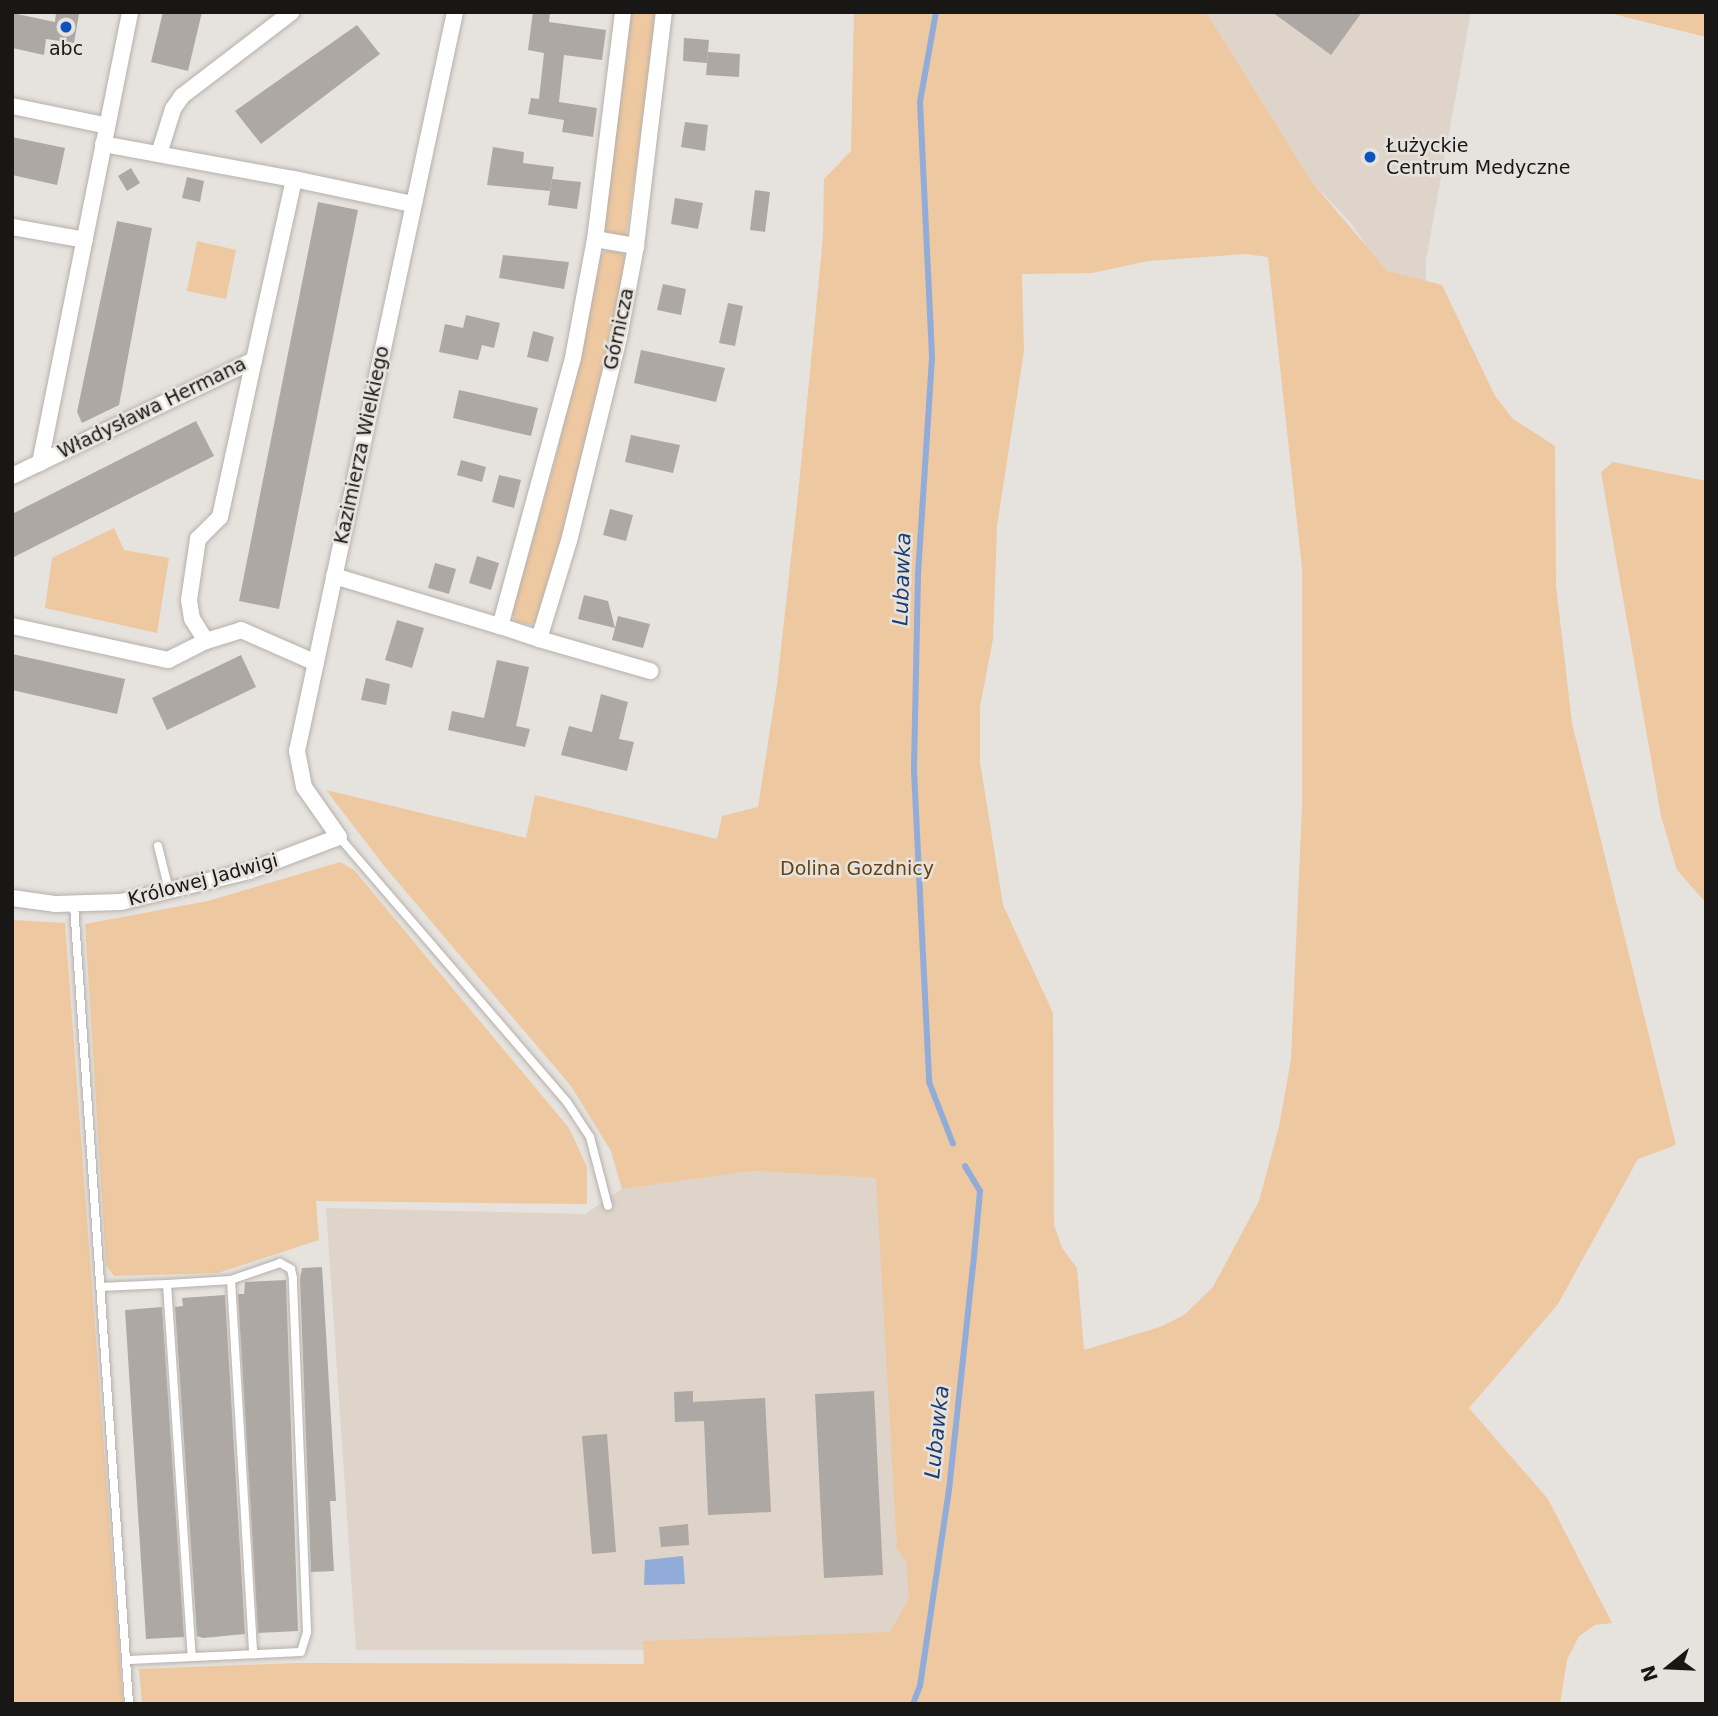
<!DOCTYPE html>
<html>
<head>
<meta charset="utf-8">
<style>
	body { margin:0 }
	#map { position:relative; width:1718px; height:1716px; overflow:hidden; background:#e6e2dd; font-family:"DejaVu Sans",sans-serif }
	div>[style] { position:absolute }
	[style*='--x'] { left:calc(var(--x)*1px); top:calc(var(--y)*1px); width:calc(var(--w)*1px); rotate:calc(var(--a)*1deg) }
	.built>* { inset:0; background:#ded4ca }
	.green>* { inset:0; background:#eec8a0 }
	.water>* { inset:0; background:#91acd8 }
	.stream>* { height:6px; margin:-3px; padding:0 3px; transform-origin:3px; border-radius:3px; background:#91acd8 }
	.building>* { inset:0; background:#ada8a4 }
	.roads { filter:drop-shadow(0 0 2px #b5b0ac) drop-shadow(0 0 2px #b5b0ac) }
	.lane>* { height:8px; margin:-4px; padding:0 4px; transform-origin:4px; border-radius:4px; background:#fff }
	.street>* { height:16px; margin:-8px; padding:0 8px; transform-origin:8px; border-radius:8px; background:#fff }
	.dots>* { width:19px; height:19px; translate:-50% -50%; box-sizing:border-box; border:4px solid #e6e2dd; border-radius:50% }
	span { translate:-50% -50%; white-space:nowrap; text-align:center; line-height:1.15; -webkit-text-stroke:5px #e6e2dd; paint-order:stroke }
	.poi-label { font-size:19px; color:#191715 }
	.left { translate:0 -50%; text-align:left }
	.street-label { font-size:19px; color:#191715 }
	.park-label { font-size:19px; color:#684311 }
	.water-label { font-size:21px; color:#1c3d73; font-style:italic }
	.frame { position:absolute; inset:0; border:14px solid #191715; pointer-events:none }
	.north { position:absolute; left:1634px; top:1632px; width:70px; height:70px; -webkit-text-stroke:5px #e6e2dd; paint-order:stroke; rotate:252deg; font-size:19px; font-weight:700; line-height:28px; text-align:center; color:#191715 }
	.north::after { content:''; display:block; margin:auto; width:24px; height:32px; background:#191715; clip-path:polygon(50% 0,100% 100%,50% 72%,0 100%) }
</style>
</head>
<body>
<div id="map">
	<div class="built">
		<i style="clip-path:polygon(1206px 12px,1471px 12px,1426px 260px,1426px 282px,1387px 271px,1374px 258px,1351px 223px,1312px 182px)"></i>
		<i style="clip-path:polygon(752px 1171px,915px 1180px,884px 1240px,913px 1650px,356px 1650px,326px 1208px,585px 1214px,622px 1189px)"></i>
	</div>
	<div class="green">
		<i style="clip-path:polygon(630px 12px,658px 12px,626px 237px,607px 234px,604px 224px)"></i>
		<i style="clip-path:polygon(evenodd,854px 12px,1206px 12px,1312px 182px,1387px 271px,1442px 285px,1495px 396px,1513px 419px,1555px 446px,1556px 586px,1572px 723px,1676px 1145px,1638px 1159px,1558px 1304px,1469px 1408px,1548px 1499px,1612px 1623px,1595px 1625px,1579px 1636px,1567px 1660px,1560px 1704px,142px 1704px,139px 1669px,297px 1663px,644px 1664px,643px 1641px,890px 1632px,909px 1598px,906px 1560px,897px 1549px,876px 1178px,752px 1171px,622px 1189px,611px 1151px,571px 1086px,385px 867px,326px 790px,526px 838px,535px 795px,717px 839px,722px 816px,758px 807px,777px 685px,799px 485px,823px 237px,824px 179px,851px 151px,854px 12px,1246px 254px,1268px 257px,1302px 568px,1302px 807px,1291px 1059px,1279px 1127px,1259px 1201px,1213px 1287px,1184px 1315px,1160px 1327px,1084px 1350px,1077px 1268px,1062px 1248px,1054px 1225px,1053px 1013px,1003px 905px,980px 762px,980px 707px,993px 639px,997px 526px,1024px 351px,1022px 274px,1092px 273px,1148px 261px,1246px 254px)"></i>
		<i style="clip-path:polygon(1706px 12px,1706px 37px,1609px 13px,1609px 12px)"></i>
		<i style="clip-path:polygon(197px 241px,236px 250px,226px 299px,187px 291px)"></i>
		<i style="clip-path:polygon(607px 250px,623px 253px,626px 260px,615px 322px,574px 496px,538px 620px,531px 625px,515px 621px,512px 612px,557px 454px,599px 257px)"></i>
		<i style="clip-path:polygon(1613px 462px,1706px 481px,1706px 903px,1677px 870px,1661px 816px,1601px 472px)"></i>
		<i style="clip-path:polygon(114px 528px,124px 550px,169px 558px,157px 633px,45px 608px,52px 558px)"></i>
		<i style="clip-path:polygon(340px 862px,354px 870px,569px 1128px,587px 1167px,587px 1204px,316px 1201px,319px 1240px,218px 1273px,114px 1276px,106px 1265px,85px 924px,208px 901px)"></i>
		<i style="clip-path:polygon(12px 920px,65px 923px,123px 1704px,12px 1704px)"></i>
	</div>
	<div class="water">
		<i style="clip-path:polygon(683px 1556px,685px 1584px,644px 1585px,645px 1560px)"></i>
	</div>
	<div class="stream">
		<i style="--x:936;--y:12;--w:91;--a:100.1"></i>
		<i style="--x:920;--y:102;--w:256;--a:87.3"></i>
		<i style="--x:932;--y:358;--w:218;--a:93.7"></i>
		<i style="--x:918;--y:576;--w:195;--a:91.2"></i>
		<i style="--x:914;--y:771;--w:311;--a:87.2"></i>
		<i style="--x:929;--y:1082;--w:66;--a:68.8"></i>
		<i style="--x:913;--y:1704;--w:19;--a:-69"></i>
		<i style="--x:920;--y:1686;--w:198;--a:-81.6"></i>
		<i style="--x:949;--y:1490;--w:224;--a:-83.9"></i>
		<i style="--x:973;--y:1267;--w:76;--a:-84.7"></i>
		<i style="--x:980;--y:1191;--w:29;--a:-121"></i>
	</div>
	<div class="building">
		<i style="clip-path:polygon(56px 12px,79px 14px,74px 43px,46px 39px,44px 55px,12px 48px,12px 13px,55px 22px)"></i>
		<i style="clip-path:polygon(163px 12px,202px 12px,188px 71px,151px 62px)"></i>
		<i style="clip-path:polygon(533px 12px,550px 12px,549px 22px,606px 30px,602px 60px,564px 55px,559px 102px,597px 108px,593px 137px,562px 132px,564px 120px,528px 114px,531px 98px,539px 99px,544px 53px,528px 50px)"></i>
		<i style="clip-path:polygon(1272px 12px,1362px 12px,1331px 55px)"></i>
		<i style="clip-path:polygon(357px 25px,380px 54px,261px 144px,235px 111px)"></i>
		<i style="clip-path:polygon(684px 38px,709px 40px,707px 63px,683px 61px)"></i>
		<i style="clip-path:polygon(708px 52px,740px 54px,739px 77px,706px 75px)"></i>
		<i style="clip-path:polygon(685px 122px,708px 125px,705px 151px,681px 147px)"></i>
		<i style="clip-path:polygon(12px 137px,65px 148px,57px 185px,12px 175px)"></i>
		<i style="clip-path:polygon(493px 147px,524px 152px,523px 163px,554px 167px,550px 191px,487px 185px)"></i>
		<i style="clip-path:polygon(131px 168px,140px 183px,127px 191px,118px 176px)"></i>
		<i style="clip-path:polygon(187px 177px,204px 181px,200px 202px,182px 198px)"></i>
		<i style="clip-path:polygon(552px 179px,581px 182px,577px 209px,548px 205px)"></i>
		<i style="clip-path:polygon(755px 190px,770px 192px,765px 232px,750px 230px)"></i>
		<i style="clip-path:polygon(675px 198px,703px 203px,698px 229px,671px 224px)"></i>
		<i style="clip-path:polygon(318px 202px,358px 210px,279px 609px,239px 601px)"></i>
		<i style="clip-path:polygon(117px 221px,152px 228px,119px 405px,82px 423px,77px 412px)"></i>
		<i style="clip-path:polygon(503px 255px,569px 262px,564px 289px,499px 278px)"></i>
		<i style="clip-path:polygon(663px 284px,686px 289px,681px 315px,657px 310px)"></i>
		<i style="clip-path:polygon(728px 303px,743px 306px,735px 346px,719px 343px)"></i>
		<i style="clip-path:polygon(466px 315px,500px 323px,494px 348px,482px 345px,478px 360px,439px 352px,445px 324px,463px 328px)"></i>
		<i style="clip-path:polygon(533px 331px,554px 337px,548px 362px,527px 357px)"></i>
		<i style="clip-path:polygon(641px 350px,725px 368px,716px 402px,634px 383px)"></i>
		<i style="clip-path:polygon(459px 390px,538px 408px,531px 436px,453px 418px)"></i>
		<i style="clip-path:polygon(196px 421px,214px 456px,12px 558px,12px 514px)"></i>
		<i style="clip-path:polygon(631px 435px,680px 445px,673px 473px,625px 462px)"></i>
		<i style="clip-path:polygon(461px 460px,486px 467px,482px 482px,457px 475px)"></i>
		<i style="clip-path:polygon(499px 475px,521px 480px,514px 508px,492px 502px)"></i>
		<i style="clip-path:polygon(610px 509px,633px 515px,626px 541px,603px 535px)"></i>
		<i style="clip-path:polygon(477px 556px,499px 563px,491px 590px,469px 583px)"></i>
		<i style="clip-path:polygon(435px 563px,456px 569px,449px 594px,428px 588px)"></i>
		<i style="clip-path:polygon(584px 595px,608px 601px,615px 628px,618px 616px,650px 624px,643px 648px,612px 640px,615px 628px,578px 619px)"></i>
		<i style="clip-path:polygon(397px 620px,424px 628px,412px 668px,385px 660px)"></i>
		<i style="clip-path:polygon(12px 654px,125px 679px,117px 714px,12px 690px)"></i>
		<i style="clip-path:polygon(241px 655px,256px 687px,167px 730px,152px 698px)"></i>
		<i style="clip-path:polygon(497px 660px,529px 667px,516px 726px,530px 729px,525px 747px,448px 730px,452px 711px,484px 718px)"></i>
		<i style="clip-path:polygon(366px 678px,390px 684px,386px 705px,361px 700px)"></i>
		<i style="clip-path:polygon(601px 694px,628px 702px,619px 739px,634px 742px,627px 771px,561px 755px,569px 726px,592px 732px)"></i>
		<i style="clip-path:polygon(322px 1267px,336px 1501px,330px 1501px,334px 1571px,311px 1572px,300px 1279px,302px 1268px)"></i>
		<i style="clip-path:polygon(286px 1280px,298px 1631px,258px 1633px,238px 1294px,244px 1294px,245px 1282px)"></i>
		<i style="clip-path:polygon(225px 1295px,245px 1634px,203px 1638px,197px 1636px,175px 1307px,183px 1306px,182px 1298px)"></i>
		<i style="clip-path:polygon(162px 1307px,184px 1637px,146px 1639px,125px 1310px)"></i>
		<i style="clip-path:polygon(693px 1391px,693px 1402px,765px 1398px,771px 1512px,708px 1515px,704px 1421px,675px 1422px,674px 1392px)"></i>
		<i style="clip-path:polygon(874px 1391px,883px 1575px,824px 1578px,815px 1394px)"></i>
		<i style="clip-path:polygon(607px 1434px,616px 1552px,592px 1554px,582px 1436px)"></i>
		<i style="clip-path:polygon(688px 1524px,689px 1545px,661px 1547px,659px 1527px)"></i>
	</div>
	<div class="roads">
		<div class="lane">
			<i style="--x:339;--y:837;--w:350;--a:49.3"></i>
			<i style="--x:567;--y:1102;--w:42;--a:56.7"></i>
			<i style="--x:590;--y:1137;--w:71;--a:75.4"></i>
			<i style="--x:158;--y:846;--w:45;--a:76"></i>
			<i style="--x:74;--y:905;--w:801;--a:86.06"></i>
			<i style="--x:167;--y:1284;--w:64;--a:-3.6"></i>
			<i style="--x:231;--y:1280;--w:375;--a:86.6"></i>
			<i style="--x:100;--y:1287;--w:67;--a:-2.6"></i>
			<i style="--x:167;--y:1284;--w:373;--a:86.2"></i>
			<i style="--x:129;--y:1660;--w:172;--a:-2.7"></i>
			<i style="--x:301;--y:1652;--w:21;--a:-73"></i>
			<i style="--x:307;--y:1632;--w:354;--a:-92.3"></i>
			<i style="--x:293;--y:1278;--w:9;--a:-103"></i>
			<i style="--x:291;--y:1269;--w:13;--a:-151"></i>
			<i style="--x:280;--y:1263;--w:52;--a:160.9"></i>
		</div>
		<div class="street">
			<i style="--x:623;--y:12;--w:229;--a:97"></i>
			<i style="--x:595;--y:239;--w:121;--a:100.5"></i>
			<i style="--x:573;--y:358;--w:278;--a:105.2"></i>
			<i style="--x:500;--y:626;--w:41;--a:18.4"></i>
			<i style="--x:539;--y:639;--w:102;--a:-73"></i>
			<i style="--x:569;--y:541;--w:210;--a:-76.2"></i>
			<i style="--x:619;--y:337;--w:93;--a:-79.4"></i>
			<i style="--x:636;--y:246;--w:236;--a:-83.2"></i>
			<i style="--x:12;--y:106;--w:94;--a:11.7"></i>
			<i style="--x:103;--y:144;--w:194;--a:10.4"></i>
			<i style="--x:159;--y:154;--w:47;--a:-72.7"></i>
			<i style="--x:173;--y:109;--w:16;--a:-55"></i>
			<i style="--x:182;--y:96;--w:138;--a:-37.4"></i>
			<i style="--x:12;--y:227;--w:74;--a:10.1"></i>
			<i style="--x:595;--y:239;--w:42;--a:9.7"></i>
			<i style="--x:40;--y:463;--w:460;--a:-78.7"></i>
			<i style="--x:12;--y:476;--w:268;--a:-25.6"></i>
			<i style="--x:254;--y:360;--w:185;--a:-77.5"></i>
			<i style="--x:294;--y:179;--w:122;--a:11.9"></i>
			<i style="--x:334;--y:576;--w:173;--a:16.8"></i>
			<i style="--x:12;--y:626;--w:160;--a:12.3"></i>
			<i style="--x:168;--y:660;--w:42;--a:-26.6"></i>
			<i style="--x:206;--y:641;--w:37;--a:-17"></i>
			<i style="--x:241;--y:630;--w:80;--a:23.7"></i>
			<i style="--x:539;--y:639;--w:116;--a:16.1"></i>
			<i style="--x:206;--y:641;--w:26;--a:-122"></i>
			<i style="--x:192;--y:619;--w:19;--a:-99"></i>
			<i style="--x:189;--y:600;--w:62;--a:-81.6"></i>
			<i style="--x:198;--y:539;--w:31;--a:-45"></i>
			<i style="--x:220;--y:517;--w:161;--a:-77.8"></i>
			<i style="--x:12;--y:898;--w:43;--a:7.9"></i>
			<i style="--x:55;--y:904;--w:66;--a:-1.7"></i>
			<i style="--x:121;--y:902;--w:132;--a:-13.6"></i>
			<i style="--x:249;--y:871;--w:96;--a:-20.7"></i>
			<i style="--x:339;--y:837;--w:61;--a:-125"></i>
			<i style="--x:304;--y:787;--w:37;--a:-101"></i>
			<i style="--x:297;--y:751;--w:756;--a:-77.93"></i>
		</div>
	</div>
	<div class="dots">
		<i style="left:66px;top:27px;background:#0954be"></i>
		<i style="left:1370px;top:157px;background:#0954be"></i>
	</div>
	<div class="poi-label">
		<span style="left:66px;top:49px">abc</span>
		<span class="left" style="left:1386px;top:157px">Łużyckie<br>Centrum Medyczne</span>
	</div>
	<div class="street-label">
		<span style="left:619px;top:329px;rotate:-78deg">Górnicza</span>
		<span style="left:152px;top:408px;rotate:-26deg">Władysława Hermana</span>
		<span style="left:362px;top:445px;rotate:-78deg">Kazimierza Wielkiego</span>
		<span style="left:203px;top:880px;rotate:-15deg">Królowej Jadwigi</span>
	</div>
	<div class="park-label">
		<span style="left:857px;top:869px">Dolina Gozdnicy</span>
	</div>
	<div class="water-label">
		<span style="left:902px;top:579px;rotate:-88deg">Lubawka</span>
		<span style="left:937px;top:1432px;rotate:-84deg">Lubawka</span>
	</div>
	<div class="frame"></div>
	<div class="north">N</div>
</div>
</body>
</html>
